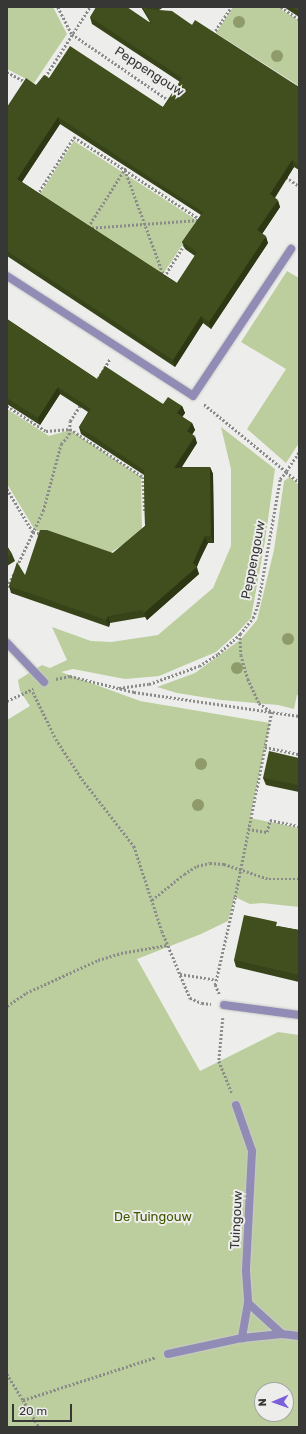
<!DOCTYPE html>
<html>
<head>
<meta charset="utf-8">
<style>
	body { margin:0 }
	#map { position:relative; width:306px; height:1434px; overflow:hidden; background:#edeeeb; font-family:Rubik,sans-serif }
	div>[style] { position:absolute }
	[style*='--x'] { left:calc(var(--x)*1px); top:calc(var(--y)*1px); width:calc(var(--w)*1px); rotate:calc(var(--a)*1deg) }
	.green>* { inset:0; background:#bcce9d }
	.path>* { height:2.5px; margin-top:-1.25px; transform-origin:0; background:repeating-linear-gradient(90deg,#8b8c8a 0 2px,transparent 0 4px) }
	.roads { filter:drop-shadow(0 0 1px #c9cac7) drop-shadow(0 0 1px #c9cac7) }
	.street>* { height:8px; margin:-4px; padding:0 4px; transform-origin:4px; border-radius:4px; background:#918cb5 }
	.trees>* { width:12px; height:12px; margin:-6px; border-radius:50%; background:#8f9b6a }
	.wall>* { inset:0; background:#374419 }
	.shaded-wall>* { inset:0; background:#2d3714 }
	.building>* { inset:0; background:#404f1d }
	span { translate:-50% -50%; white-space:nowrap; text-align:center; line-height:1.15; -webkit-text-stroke:4px #edeeeb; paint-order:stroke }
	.street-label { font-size:13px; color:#373836 }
	.park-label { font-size:13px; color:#425700 }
	.frame { position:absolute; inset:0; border:8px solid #373836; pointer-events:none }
	.north { position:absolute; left:254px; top:1382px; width:40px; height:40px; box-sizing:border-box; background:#edeeeb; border:1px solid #a4a5a3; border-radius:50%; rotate:268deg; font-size:11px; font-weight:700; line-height:16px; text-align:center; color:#373836 }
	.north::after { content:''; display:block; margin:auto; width:14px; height:18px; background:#7c5fda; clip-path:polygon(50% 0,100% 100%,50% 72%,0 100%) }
	.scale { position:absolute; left:12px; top:1404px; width:60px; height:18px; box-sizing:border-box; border:2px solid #373836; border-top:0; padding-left:5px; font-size:12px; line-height:14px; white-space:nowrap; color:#373836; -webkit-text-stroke:3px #edeeeb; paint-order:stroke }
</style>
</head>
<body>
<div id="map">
	<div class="green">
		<i style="clip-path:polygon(7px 7px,53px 7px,67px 34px,34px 83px,7px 69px)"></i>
		<i style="clip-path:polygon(233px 7px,278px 7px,299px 21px,299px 86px,216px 33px)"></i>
		<i style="clip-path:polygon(74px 141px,198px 221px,163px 274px,40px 194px)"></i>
		<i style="clip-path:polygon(287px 271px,299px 278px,299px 443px,286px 463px,247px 429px,286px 369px,241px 342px)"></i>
		<i style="clip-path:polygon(7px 409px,49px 436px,70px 430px,141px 477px,142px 532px,110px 553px,35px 530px,7px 484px)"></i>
		<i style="clip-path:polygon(evenodd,221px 427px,275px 469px,265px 541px,251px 618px,236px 634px,216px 652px,159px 676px,125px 679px,73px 669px,61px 672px,140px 701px,270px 723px,250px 818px,299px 828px,299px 907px,262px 903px,250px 904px,235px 897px,228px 921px,201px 934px,137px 959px,200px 1071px,278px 1032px,299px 1035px,299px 1427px,8px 1427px,7px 720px,30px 706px,20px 691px,18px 680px,42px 665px,50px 668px,67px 660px,52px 627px,91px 641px,111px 642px,158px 635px,213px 588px,231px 546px,231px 469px,221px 427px,262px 1390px,286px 1390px,286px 1414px,262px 1414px,262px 1390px)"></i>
		<i style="clip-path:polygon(290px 477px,299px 485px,299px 695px,297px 695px,294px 709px,278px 705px,221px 700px,177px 693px,157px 687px,195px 673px,240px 640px,257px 620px,274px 550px,284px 481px)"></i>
	</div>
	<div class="path">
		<i style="--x:58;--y:7;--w:30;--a:63"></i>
		<i style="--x:72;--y:34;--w:119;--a:34.4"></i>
		<i style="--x:281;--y:7;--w:22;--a:34"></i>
		<i style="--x:213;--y:34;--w:32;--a:-56"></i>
		<i style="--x:7;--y:72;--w:21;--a:28"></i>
		<i style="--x:45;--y:77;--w:83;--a:-57.3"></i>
		<i style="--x:125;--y:170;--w:91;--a:33.3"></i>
		<i style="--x:286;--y:177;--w:16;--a:35"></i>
		<i style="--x:37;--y:195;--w:69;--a:-57.5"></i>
		<i style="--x:74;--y:137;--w:61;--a:32.9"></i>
		<i style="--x:125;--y:170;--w:113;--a:69.8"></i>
		<i style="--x:88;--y:227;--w:75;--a:-57.6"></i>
		<i style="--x:88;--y:228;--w:111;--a:-4.1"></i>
		<i style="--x:164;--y:277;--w:39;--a:-58"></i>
		<i style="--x:96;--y:382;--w:27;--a:-59"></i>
		<i style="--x:7;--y:406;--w:46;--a:32.7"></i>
		<i style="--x:46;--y:431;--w:24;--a:-5"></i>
		<i style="--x:70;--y:429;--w:87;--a:33.3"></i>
		<i style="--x:143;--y:477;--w:36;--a:87"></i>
		<i style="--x:299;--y:453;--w:23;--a:124"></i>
		<i style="--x:286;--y:472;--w:16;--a:38"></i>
		<i style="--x:7;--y:489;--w:50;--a:58.8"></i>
		<i style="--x:33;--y:532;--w:9;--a:13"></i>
		<i style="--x:17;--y:566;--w:61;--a:-64.7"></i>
		<i style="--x:43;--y:511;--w:69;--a:-75"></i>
		<i style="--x:61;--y:444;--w:12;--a:-48"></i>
		<i style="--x:69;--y:435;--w:14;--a:-86"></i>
		<i style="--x:70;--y:421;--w:20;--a:-57"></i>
		<i style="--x:7;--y:587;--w:16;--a:-63"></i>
		<i style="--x:240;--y:634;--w:21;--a:87"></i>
		<i style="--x:241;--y:655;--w:25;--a:74"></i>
		<i style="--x:248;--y:679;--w:26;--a:65"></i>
		<i style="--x:259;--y:703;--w:16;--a:35"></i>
		<i style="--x:272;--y:712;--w:36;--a:101"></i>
		<i style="--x:56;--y:679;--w:14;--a:-12"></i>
		<i style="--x:70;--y:676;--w:66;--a:14"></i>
		<i style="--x:134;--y:692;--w:167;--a:8.3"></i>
		<i style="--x:119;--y:688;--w:30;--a:-8"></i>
		<i style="--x:149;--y:684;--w:53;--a:-19.8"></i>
		<i style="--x:199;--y:666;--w:22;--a:-32"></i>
		<i style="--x:218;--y:654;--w:30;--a:-42"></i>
		<i style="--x:240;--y:634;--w:21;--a:-51"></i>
		<i style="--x:253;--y:618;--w:15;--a:-70"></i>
		<i style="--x:258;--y:604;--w:127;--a:-80"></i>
		<i style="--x:280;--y:479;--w:9;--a:-49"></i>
		<i style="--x:286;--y:472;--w:107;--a:-140.7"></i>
		<i style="--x:33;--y:692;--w:52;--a:63.9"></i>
		<i style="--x:56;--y:739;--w:48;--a:57"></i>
		<i style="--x:82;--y:779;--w:85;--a:52.2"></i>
		<i style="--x:134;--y:846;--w:89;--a:71.8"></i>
		<i style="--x:162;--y:931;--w:73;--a:67.3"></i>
		<i style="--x:190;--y:998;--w:13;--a:23"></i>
		<i style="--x:202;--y:1003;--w:9;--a:6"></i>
		<i style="--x:7;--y:701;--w:29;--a:-25"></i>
		<i style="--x:248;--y:829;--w:19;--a:9"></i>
		<i style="--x:267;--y:832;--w:12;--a:-76"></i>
		<i style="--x:270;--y:820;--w:30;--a:12"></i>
		<i style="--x:152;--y:900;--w:41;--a:-39.1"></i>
		<i style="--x:184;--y:874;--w:15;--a:-32"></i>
		<i style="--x:197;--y:866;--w:13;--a:-13"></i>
		<i style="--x:210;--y:863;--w:14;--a:4"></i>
		<i style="--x:224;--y:864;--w:47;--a:18.4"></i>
		<i style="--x:269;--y:879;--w:30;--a:0"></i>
		<i style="--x:180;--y:974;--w:36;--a:9"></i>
		<i style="--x:219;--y:994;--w:10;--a:-114"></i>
		<i style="--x:215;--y:985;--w:90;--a:-77.2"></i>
		<i style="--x:235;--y:897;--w:153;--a:-78.7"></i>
		<i style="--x:265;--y:747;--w:35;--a:12"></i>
		<i style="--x:7;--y:1006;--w:23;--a:-34"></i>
		<i style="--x:26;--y:993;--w:79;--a:-24.6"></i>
		<i style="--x:98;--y:960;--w:24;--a:-17"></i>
		<i style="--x:121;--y:953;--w:47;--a:-9.9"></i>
		<i style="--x:223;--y:1018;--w:43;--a:95.3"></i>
		<i style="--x:219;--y:1061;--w:35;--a:68"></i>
		<i style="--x:7;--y:1374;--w:31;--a:58"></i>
		<i style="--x:23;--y:1400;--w:140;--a:-17.9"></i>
		<i style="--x:23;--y:1400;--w:31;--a:59"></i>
	</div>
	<div class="roads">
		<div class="street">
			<i style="--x:7;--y:276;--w:221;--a:32.8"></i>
			<i style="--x:193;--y:396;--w:177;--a:-56.3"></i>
			<i style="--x:7;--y:643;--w:54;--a:46.5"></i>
			<i style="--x:224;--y:1005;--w:76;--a:7.6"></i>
			<i style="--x:236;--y:1105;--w:49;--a:70.8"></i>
			<i style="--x:252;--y:1151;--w:120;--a:92.9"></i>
			<i style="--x:246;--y:1271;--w:32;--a:86"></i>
			<i style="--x:248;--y:1303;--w:36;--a:100"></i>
			<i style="--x:248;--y:1303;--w:46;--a:42.4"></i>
			<i style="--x:168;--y:1354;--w:76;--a:-12.2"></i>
			<i style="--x:242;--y:1338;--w:40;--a:-5.7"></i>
			<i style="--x:282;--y:1334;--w:17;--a:7"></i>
		</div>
	</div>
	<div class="trees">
		<i style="left:239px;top:22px"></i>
		<i style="left:277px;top:56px"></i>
		<i style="left:288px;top:639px"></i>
		<i style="left:237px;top:668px"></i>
		<i style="left:201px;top:764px"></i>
		<i style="left:198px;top:805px"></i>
	</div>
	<div class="wall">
		<i style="clip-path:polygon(evenodd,141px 7px,164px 7px,159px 10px,192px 25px,299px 87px,299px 170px,294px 167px,275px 198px,280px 207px,262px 234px,268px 243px,211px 329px,203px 323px,175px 367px,7px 256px,7px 107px,36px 85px,49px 78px,163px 107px,180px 82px,92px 24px,90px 17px,150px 22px,141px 7px,60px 124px,201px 215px,182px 242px,185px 249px,195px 256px,177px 283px,22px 182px,60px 124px)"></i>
		<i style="clip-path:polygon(284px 7px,299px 7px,299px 17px)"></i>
		<i style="clip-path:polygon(7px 319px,97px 379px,163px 404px,182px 406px,185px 413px,182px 417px,192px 423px,195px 430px,192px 435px,197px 443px,181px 467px,210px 467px,213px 474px,214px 543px,208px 543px,201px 556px,197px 567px,199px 574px,147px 620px,145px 617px,110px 623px,109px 627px,11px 593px,9px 586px,25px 575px,113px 553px,145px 526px,144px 475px,81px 434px,79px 427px,88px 412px,60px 394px,40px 425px,7px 404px)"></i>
		<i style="clip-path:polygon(7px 546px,12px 554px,15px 561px,7px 566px)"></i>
		<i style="clip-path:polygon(299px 758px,299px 792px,266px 785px,263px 778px)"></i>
		<i style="clip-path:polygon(278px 926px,299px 930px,299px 982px,236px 967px,234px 960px)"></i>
	</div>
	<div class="shaded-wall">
		<i style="clip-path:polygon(58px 117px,60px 124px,19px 186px,17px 179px)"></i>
		<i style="clip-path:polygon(292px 160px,294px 167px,272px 201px,270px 194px)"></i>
		<i style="clip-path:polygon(278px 200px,280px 207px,260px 237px,257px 230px)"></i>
		<i style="clip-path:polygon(266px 236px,268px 243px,211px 329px,209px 322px)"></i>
		<i style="clip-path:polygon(201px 316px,203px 323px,175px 367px,173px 360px)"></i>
		<i style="clip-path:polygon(58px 387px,60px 394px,40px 425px,38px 418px)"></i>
		<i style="clip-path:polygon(182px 406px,185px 413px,180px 420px,177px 413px)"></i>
		<i style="clip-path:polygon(192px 423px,195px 430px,189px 438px,187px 431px)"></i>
		<i style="clip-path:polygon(195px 436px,197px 443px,177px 475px,174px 468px)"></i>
		<i style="clip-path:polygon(210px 467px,213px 474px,214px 543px,211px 536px)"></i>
		<i style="clip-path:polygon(205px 536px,208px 543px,196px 568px,199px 574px,147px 620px,144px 613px,193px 563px)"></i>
		<i style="clip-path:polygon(108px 616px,110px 623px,109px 627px,106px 620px)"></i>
	</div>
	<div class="building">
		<i style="clip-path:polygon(evenodd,96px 7px,127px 7px,152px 24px,143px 7px,149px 7px,146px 9px,172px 11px,192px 25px,195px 20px,299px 87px,299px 165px,292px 160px,270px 194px,278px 200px,257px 230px,266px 236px,209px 322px,201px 316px,173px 360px,7px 251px,7px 107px,26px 78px,36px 85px,44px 75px,49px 78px,70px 46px,163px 107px,182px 78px,90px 17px,96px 7px,58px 117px,203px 212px,182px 242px,197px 252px,177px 283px,17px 179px,58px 117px)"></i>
		<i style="clip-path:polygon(292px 7px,299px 7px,299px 11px)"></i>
		<i style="clip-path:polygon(7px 319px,97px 379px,105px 366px,163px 404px,168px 397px,182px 406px,177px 413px,192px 423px,187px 431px,195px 436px,174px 468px,210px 467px,211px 536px,205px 536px,199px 549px,193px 563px,197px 567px,144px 613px,142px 610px,108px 616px,106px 620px,9px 586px,17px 562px,25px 575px,40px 530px,47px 530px,113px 553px,145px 526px,144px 470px,79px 427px,91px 409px,58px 387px,38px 418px,7px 398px)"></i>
		<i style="clip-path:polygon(7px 546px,12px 554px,7px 557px)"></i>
		<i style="clip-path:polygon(269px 751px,299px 758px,299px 785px,263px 778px)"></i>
		<i style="clip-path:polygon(244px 915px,277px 922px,276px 926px,299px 930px,299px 975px,234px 960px)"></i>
	</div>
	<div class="street-label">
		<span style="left:149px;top:72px;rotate:33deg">Peppengouw</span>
		<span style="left:254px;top:560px;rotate:-79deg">Peppengouw</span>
		<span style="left:237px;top:1220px;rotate:-87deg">Tuingouw</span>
	</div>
	<div class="park-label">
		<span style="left:153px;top:1217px">De Tuingouw</span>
	</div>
	<div class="frame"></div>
	<div class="north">N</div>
	<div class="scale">20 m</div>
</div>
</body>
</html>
